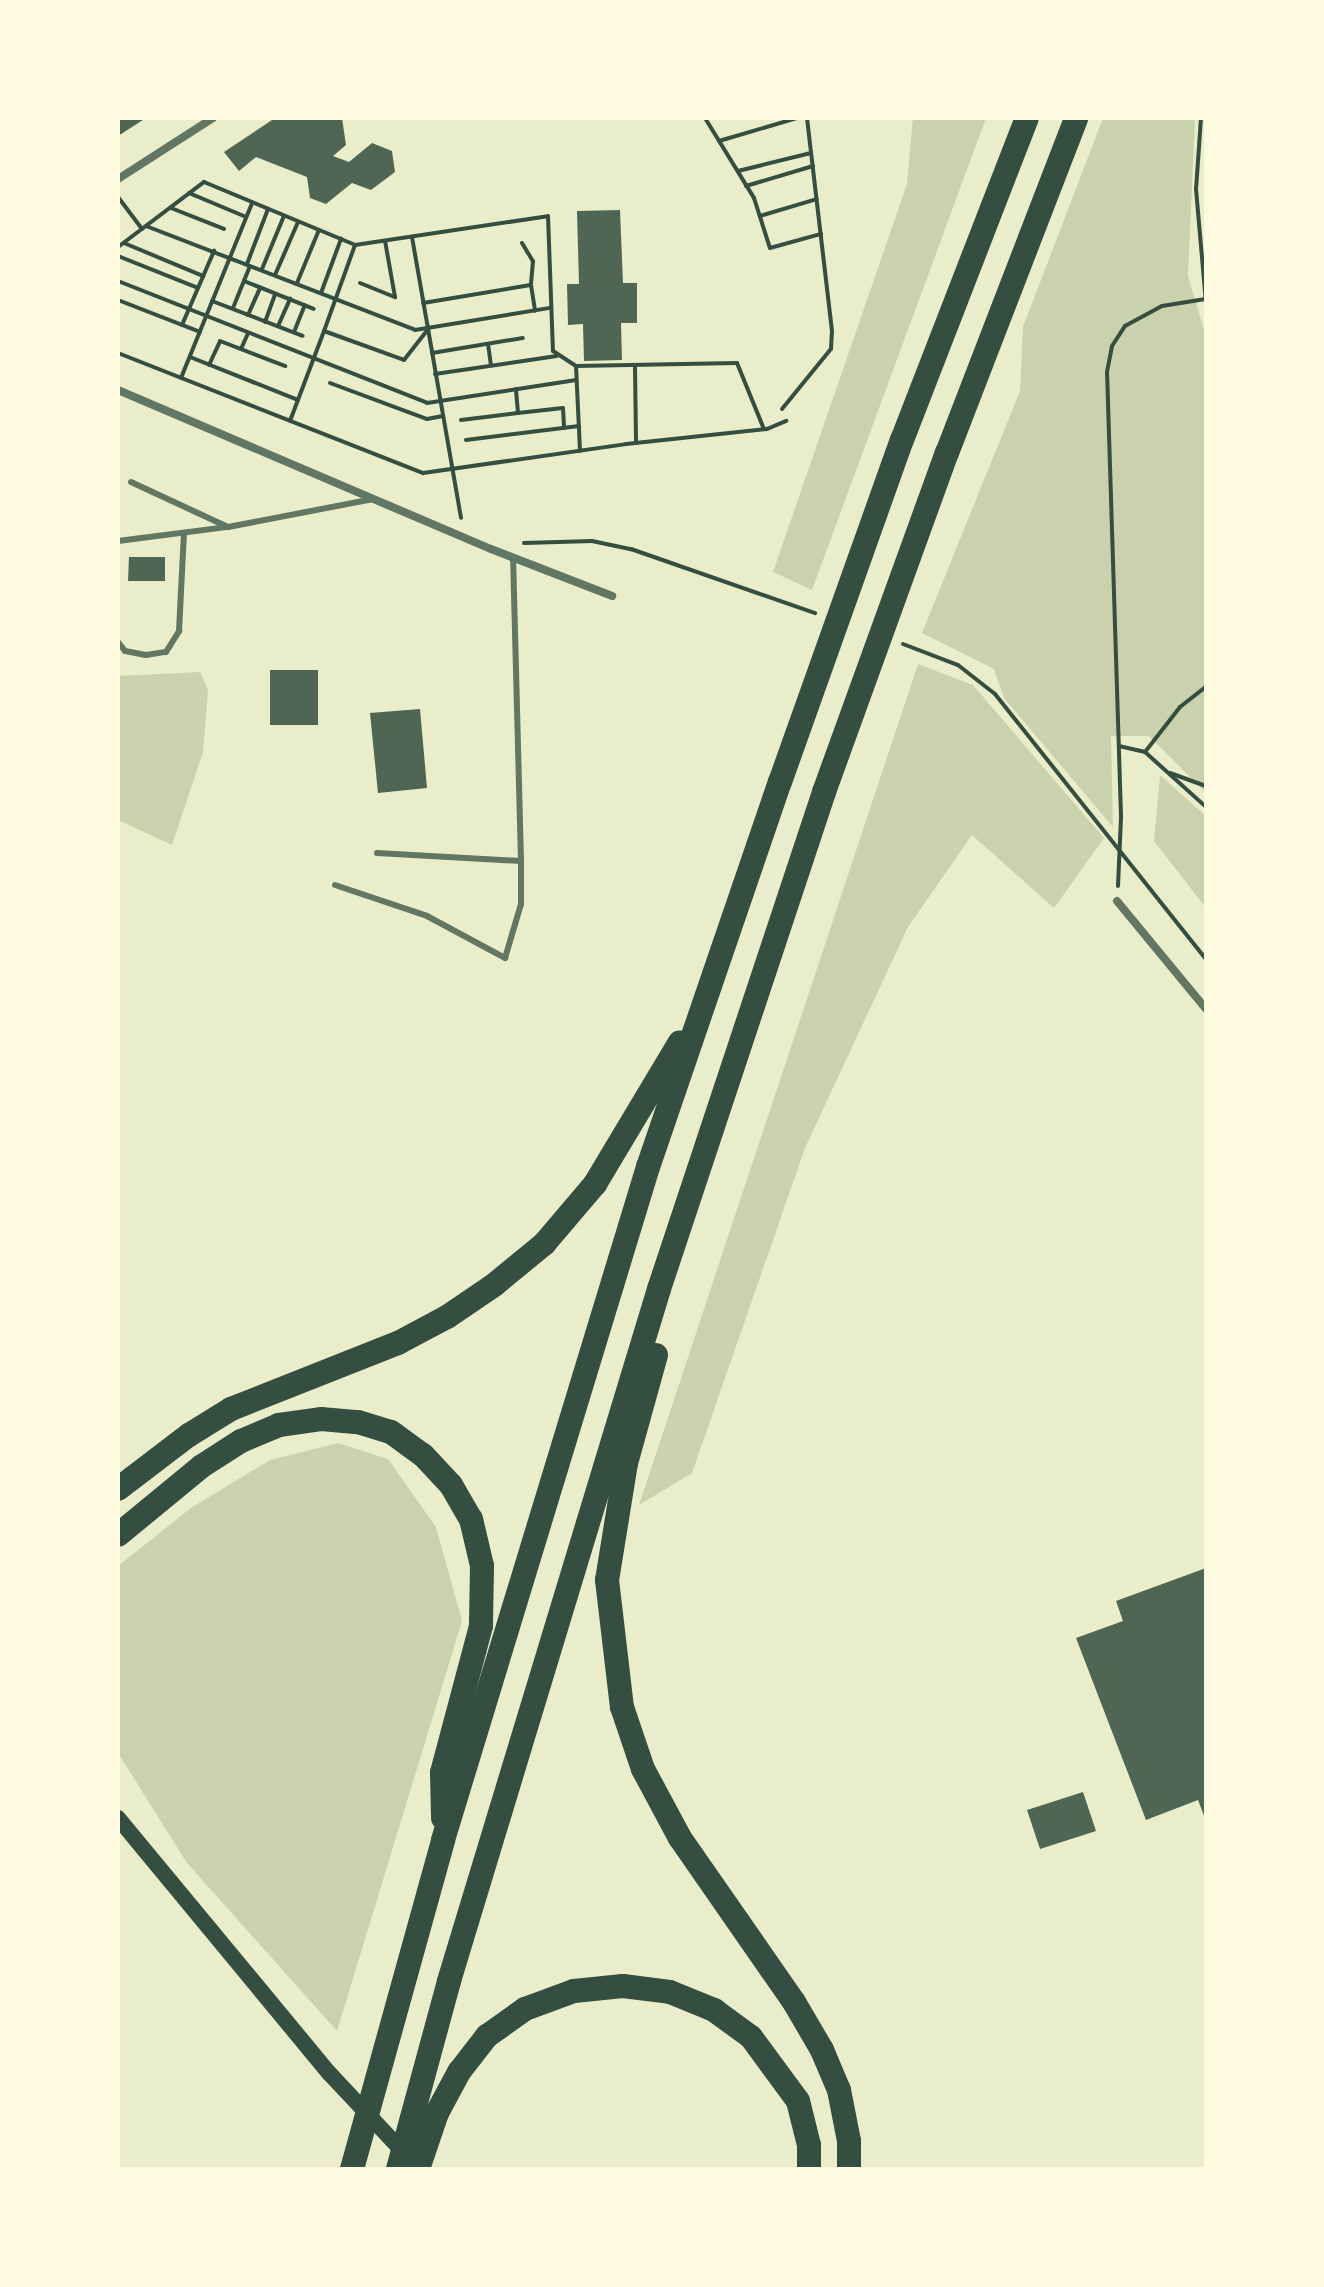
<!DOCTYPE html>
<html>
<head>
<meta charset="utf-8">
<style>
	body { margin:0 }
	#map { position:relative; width:1324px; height:2287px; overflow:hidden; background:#e9edc9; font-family:"DM Sans",sans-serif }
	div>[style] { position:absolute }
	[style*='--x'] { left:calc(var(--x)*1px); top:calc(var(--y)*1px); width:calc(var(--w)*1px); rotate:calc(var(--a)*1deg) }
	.green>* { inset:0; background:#cad2ad }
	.building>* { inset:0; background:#4f6655 }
	.path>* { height:4px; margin:-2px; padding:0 2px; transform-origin:2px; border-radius:2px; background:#344e41 }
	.service>* { height:6px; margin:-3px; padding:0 3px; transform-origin:3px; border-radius:3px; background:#617663 }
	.minor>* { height:8px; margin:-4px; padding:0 4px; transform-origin:4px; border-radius:4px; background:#617663 }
	.secondary>* { height:16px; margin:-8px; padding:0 8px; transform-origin:8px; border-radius:8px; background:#344e41 }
	.motorway>* { height:24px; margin:-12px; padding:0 12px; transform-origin:12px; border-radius:12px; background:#344e41 }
	span { translate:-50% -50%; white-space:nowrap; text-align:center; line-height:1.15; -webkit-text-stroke:7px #fefae0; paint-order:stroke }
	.frame { position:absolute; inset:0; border:120px solid #fefae0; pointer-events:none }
</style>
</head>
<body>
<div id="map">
	<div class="green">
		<i style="clip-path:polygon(913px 118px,986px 118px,812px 590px,773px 572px,907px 184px)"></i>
		<i style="clip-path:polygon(1103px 118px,1195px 118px,1188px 276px,1206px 336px,1206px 793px,1149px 736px,1111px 736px,1113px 827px,1004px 698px,994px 669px,922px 633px,1020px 391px,1023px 327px)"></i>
		<i style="clip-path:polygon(918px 664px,973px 685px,1104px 838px,1054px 908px,972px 835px,908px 927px,805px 1148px,692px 1473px,639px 1505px)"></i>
		<i style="clip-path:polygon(200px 672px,208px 690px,203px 752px,172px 845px,118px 820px,118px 676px)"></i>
		<i style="clip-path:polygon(1160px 775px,1206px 816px,1206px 908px,1154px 841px)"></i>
		<i style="clip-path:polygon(338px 1443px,388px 1459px,436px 1527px,462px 1621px,337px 2031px,187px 1863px,118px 1753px,118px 1566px,191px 1508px,270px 1460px)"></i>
	</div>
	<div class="building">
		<i style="clip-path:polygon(118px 118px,146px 118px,118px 136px)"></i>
		<i style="clip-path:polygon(275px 118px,342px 118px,346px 145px,333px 156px,349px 162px,372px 143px,392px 151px,395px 172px,371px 190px,352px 183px,326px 204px,310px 198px,307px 177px,256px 157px,239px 171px,224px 152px)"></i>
		<i style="clip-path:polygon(620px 210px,623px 283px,637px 283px,637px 323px,621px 323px,622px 360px,584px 361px,583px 324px,568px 325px,567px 284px,579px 284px,577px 211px)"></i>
		<i style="clip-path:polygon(129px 557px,165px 557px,165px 581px,128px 581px)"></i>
		<i style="clip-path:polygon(270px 670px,318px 670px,318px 725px,270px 725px)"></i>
		<i style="clip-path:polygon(420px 709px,427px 788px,378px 793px,370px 713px)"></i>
		<i style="clip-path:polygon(1206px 1568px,1206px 1821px,1198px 1800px,1146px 1820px,1076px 1638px,1123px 1621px,1116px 1601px)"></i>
		<i style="clip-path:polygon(1083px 1792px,1096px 1831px,1040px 1849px,1027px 1810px)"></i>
	</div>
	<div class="path">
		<i style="--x:705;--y:118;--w:94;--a:58.5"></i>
		<i style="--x:754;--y:198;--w:52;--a:72.3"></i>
		<i style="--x:770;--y:248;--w:53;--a:-15.4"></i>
		<i style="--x:1201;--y:118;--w:71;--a:94"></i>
		<i style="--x:1196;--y:189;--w:115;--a:85"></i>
		<i style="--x:719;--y:141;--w:81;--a:-16.4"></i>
		<i style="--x:738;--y:171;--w:75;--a:-13.9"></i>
		<i style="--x:746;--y:186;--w:70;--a:-16.6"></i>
		<i style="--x:189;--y:193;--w:62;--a:22.8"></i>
		<i style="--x:118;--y:197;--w:40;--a:53"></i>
		<i style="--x:171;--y:208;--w:57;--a:21.6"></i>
		<i style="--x:760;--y:216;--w:59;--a:-16.6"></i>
		<i style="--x:146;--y:226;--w:288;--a:21.1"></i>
		<i style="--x:415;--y:330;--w:137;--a:-9.3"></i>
		<i style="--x:412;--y:237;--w:285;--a:80.1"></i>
		<i style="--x:124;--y:243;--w:86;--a:22.7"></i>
		<i style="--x:522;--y:243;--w:21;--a:59"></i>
		<i style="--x:533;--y:261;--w:24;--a:95"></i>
		<i style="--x:355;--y:245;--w:91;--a:109.8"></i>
		<i style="--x:324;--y:331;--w:85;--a:19.9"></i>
		<i style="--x:404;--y:360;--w:39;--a:-52"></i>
		<i style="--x:118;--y:247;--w:108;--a:-37.1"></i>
		<i style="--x:204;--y:182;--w:164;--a:22.6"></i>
		<i style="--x:355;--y:245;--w:195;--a:-8.5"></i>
		<i style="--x:548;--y:216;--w:135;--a:87.9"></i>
		<i style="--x:553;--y:351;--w:27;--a:33"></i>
		<i style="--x:576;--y:366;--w:161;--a:-1.1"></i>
		<i style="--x:737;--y:363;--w:71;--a:67.8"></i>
		<i style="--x:118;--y:256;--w:86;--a:21.8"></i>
		<i style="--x:247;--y:264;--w:59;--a:-69.1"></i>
		<i style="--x:250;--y:266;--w:16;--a:112"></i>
		<i style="--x:244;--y:281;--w:75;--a:21.8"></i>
		<i style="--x:262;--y:269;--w:57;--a:-67.5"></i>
		<i style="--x:275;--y:275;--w:58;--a:-66.5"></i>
		<i style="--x:118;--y:281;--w:332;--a:21.5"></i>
		<i style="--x:427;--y:403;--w:151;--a:-8.8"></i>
		<i style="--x:297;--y:283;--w:57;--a:-67.5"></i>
		<i style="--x:360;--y:283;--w:38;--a:22"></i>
		<i style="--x:395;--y:297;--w:57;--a:-100.1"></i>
		<i style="--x:321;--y:293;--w:58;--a:-69.7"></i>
		<i style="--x:118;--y:300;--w:88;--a:21.3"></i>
		<i style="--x:212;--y:301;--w:97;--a:21"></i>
		<i style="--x:423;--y:303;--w:109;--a:-9.5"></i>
		<i style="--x:531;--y:285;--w:26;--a:81"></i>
		<i style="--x:233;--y:308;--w:29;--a:-68"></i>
		<i style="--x:248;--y:315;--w:30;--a:-66"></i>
		<i style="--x:265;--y:322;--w:30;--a:-70"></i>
		<i style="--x:182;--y:325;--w:81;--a:-66.6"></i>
		<i style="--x:278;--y:326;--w:30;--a:-66"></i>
		<i style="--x:294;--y:332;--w:29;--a:-68"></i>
		<i style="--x:488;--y:344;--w:21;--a:82"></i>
		<i style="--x:241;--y:349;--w:17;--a:-66"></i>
		<i style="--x:118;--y:353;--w:328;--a:21.5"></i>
		<i style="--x:423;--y:473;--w:205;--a:-8.1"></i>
		<i style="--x:626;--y:444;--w:142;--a:-6.1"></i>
		<i style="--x:767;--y:429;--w:21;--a:-23"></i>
		<i style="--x:432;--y:353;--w:92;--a:-9.4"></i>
		<i style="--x:190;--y:357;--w:116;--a:21.7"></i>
		<i style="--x:209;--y:365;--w:26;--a:-65"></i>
		<i style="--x:220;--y:341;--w:70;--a:21"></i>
		<i style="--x:576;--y:366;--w:85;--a:87.3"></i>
		<i style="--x:635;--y:367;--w:76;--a:89.2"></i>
		<i style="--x:435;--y:374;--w:123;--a:-8.4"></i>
		<i style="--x:181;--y:378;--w:189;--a:-67.9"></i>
		<i style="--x:330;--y:383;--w:103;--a:20.4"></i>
		<i style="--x:427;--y:419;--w:16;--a:-11"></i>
		<i style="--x:782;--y:409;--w:77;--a:-50.8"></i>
		<i style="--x:831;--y:349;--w:18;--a:-87"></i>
		<i style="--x:832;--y:331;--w:214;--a:-96.7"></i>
		<i style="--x:518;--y:413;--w:45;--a:-6.3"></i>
		<i style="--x:563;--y:408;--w:20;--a:87"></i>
		<i style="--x:461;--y:420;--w:57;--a:-7"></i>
		<i style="--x:518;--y:413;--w:24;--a:-95"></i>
		<i style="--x:290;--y:421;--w:96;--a:-69.3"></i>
		<i style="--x:466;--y:440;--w:114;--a:-7.1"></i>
		<i style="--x:524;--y:543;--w:68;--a:-1.7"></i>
		<i style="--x:592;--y:541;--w:40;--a:12"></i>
		<i style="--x:631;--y:549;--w:195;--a:19.2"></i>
		<i style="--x:903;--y:644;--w:59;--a:20.9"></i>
		<i style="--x:958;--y:665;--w:47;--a:38.1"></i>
		<i style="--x:995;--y:694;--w:339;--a:51.5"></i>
		<i style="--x:1119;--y:746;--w:27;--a:13"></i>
		<i style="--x:1145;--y:752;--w:82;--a:42"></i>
		<i style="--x:1145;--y:752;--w:57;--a:-52.1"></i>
		<i style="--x:1180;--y:707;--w:33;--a:-38"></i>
		<i style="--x:1170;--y:773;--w:38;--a:20"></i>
		<i style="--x:1118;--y:886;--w:70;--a:-87.5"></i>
		<i style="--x:1121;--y:816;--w:444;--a:-91.8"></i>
		<i style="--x:1107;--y:372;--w:26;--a:-79"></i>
		<i style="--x:1112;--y:346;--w:24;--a:-57"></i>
		<i style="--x:1125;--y:326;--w:42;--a:-28.4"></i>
		<i style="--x:1162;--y:306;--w:44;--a:-9.2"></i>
	</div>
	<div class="service">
		<i style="--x:131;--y:482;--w:107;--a:24.9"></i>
		<i style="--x:118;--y:541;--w:111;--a:-7.3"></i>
		<i style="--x:228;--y:527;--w:148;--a:-10.9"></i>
		<i style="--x:118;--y:642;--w:11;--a:52"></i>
		<i style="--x:125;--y:651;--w:21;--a:11"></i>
		<i style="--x:146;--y:655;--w:20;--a:-9"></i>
		<i style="--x:166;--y:652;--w:25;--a:-58"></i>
		<i style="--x:179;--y:631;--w:98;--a:-87.1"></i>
		<i style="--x:377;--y:853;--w:144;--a:3.2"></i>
		<i style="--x:521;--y:861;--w:303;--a:-91.5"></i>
		<i style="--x:335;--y:885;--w:97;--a:18.6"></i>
		<i style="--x:427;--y:916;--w:89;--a:28.3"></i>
		<i style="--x:505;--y:958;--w:56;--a:-73.5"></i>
		<i style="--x:521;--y:904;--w:43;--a:-90"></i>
	</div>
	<div class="minor">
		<i style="--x:118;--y:179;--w:113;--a:-32.7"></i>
		<i style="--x:118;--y:390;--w:405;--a:23.1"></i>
		<i style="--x:491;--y:549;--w:130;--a:21.2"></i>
		<i style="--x:1117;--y:901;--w:140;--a:50.5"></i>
	</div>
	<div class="secondary">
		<i style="--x:118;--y:1818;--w:332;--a:50.4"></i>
		<i style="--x:330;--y:2074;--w:114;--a:46.8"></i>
	</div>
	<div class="motorway">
		<i style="--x:656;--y:1355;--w:112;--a:105.5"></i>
		<i style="--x:626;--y:1463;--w:119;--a:99.2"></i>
		<i style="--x:607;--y:1580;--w:128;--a:83.3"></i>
		<i style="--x:622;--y:1707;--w:65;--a:71.3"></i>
		<i style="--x:643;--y:1769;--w:78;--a:61.8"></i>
		<i style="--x:680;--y:1838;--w:200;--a:55.2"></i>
		<i style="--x:794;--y:2002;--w:56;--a:59.7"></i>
		<i style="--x:822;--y:2050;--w:43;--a:67"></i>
		<i style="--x:839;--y:2090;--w:52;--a:78.9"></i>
		<i style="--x:849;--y:2141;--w:28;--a:90"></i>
		<i style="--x:118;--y:1489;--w:89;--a:-37.3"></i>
		<i style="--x:189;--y:1435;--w:49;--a:-31.8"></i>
		<i style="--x:231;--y:1409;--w:180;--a:-21.6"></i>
		<i style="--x:398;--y:1343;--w:55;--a:-28"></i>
		<i style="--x:447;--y:1317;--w:57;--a:-34.2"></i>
		<i style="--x:494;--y:1285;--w:65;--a:-39.4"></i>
		<i style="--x:544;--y:1244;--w:79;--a:-49.6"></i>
		<i style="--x:595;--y:1184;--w:165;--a:-59.1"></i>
		<i style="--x:118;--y:1535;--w:109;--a:-39.4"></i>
		<i style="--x:202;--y:1466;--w:46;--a:-32.7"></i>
		<i style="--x:241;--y:1441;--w:41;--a:-22.8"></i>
		<i style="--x:279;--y:1425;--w:42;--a:-8.1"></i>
		<i style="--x:321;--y:1419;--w:37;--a:5"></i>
		<i style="--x:358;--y:1422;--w:34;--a:17"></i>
		<i style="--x:391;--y:1432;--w:39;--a:36"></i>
		<i style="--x:423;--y:1455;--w:41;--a:47"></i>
		<i style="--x:451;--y:1485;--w:39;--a:60"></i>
		<i style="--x:471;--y:1519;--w:48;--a:76.8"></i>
		<i style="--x:482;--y:1566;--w:60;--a:91"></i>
		<i style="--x:481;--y:1626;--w:152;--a:104.9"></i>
		<i style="--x:442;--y:1773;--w:45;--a:88.7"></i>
		<i style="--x:352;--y:2169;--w:341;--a:-74.5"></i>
		<i style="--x:443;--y:1840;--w:704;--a:-73.06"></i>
		<i style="--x:648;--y:1167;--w:407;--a:-71.1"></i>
		<i style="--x:780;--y:782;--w:363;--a:-70.4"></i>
		<i style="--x:902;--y:440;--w:345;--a:-68.8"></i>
		<i style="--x:398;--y:2169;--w:195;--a:-74.8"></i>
		<i style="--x:449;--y:1981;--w:723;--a:-73.12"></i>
		<i style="--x:659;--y:1289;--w:524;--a:-71.63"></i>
		<i style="--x:824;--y:792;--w:361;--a:-70.1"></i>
		<i style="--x:947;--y:453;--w:359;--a:-68.9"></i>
		<i style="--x:418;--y:2169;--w:59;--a:-71.3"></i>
		<i style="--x:437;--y:2113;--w:47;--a:-61.8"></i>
		<i style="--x:459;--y:2072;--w:46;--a:-52.1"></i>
		<i style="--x:487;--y:2036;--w:47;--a:-35.4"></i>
		<i style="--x:525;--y:2009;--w:52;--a:-20.2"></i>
		<i style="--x:574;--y:1991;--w:49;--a:-5.8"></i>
		<i style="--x:623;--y:1986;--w:47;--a:7.3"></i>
		<i style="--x:670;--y:1992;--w:48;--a:22.2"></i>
		<i style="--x:714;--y:2010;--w:46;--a:36.1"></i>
		<i style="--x:751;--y:2037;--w:79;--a:53.7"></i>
		<i style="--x:798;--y:2101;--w:45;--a:76"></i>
		<i style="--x:809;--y:2145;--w:24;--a:90"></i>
	</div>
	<div class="frame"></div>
</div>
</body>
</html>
